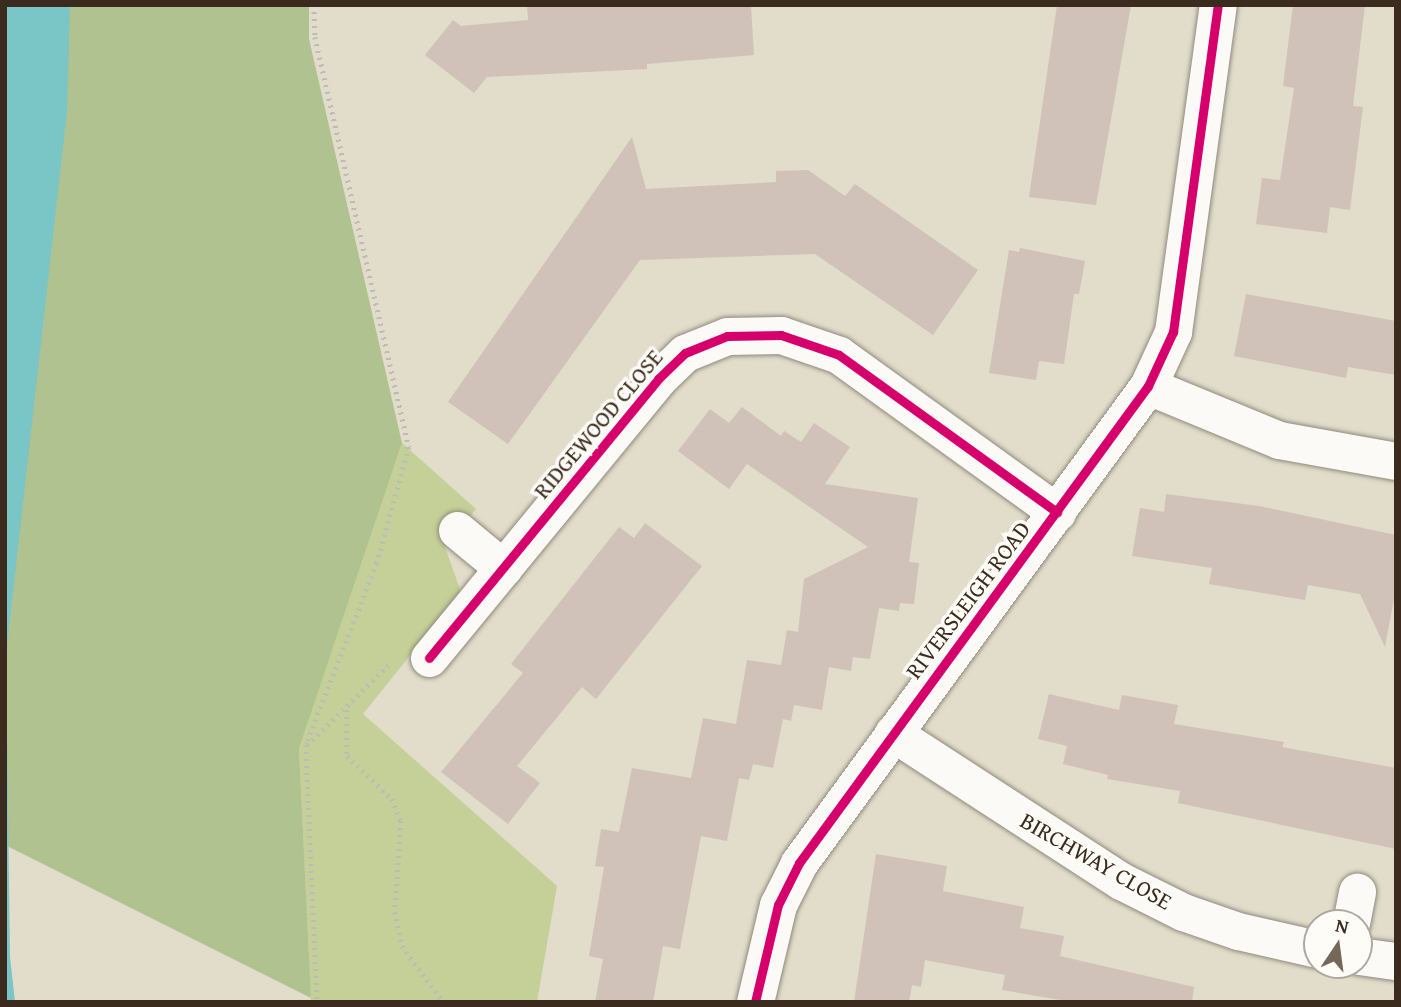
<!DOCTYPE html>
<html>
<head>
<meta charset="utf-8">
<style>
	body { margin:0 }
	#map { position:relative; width:1401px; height:1007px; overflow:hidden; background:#e2dcca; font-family:"Gentium Book Plus",serif }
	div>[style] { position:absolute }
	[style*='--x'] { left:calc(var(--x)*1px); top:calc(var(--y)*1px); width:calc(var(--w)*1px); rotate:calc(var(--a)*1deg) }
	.green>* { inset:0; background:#c4d097 }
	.forest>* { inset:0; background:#b0c290 }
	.water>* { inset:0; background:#7ac5c5 }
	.building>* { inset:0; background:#d0c2b8 }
	.path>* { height:4.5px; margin-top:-2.25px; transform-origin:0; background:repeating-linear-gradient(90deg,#bdbbb6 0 2px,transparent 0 7px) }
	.roads { filter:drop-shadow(0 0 2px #908a7e) drop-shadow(0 0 2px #908a7e) }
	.street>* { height:37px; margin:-18.5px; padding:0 18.5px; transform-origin:18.5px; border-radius:18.5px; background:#fbfaf7 }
	.cycleway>* { height:9px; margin:-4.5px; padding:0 4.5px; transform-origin:4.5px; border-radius:4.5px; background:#d6006c }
	span { translate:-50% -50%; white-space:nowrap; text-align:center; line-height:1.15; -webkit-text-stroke:7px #fdfcf7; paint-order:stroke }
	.street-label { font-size:23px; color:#3b2a1e }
	.frame { position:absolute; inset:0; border:7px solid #3b2a1e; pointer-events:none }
	.north { position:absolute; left:1303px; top:909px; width:70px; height:70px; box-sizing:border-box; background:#fdfcf7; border:2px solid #afa8a0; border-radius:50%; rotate:13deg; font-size:19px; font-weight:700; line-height:28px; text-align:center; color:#3b2a1e }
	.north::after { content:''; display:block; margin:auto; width:24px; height:32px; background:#75685a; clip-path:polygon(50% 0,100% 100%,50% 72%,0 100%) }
</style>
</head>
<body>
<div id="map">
	<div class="green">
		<i style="clip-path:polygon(402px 443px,476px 509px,445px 547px,461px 592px,363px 714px,557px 886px,537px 1002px,311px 1002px,299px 749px)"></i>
	</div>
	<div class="forest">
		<i style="clip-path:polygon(5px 5px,309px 5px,309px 39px,402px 443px,299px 749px,311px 998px,5px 845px)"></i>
	</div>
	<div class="water">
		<i style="clip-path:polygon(5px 5px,70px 5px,67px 111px,6px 655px,10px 957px,15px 1002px,5px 1002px)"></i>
	</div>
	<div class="building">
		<i style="clip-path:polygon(527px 5px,751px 5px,754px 55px,647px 64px,647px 69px,487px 77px,474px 93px,425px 55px,453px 20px,461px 26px,528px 20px)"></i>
		<i style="clip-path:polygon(1057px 5px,1131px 5px,1096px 205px,1029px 197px)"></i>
		<i style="clip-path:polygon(1293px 5px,1365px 5px,1353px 106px,1363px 107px,1350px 210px,1330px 207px,1327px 233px,1256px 224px,1262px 178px,1280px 180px,1294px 88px,1283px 86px)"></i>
		<i style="clip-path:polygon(632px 137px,646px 189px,776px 182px,776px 171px,808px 170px,845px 196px,855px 184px,978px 270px,933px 335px,815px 254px,640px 260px,508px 444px,448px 402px)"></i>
		<i style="clip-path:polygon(1020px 248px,1085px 261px,1079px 294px,1074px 294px,1064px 364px,1039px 361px,1036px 380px,989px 373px,1009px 250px,1019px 252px)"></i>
		<i style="clip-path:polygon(1246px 294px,1396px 321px,1396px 375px,1348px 367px,1346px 378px,1234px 356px)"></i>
		<i style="clip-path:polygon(742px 407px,781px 436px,784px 431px,801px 442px,814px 423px,850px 447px,825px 484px,918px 498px,909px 562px,919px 563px,914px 604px,900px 603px,899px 611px,879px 608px,870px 659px,853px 657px,851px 671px,829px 667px,822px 710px,794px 705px,791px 721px,783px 719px,773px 768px,753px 764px,749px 780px,739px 778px,727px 841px,701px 836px,680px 949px,663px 946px,653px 1002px,595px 1002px,603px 959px,589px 956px,604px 867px,595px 866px,601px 829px,619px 832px,632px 768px,691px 778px,703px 718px,736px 724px,747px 660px,781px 665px,787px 630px,798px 632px,804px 579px,868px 547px,747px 464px,729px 489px,678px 451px,710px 409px,729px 423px)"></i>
		<i style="clip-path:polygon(1166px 494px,1259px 506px,1396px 535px,1396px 588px,1385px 647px,1360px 594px,1308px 585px,1305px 600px,1209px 584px,1212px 568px,1132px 556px,1140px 508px,1164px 512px)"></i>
		<i style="clip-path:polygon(645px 523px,702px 566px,596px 699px,582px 687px,517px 766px,540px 783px,508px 824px,441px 772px,523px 673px,511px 664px,619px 527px,634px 538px)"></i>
		<i style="clip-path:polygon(1049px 694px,1119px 710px,1122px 695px,1178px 705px,1174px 724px,1284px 742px,1282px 747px,1396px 768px,1396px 849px,1178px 803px,1180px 791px,1107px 779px,1108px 775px,1063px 764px,1067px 746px,1038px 739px)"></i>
		<i style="clip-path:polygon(876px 854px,947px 866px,943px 891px,1024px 907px,1020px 928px,1064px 936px,1060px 956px,1194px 987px,1192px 1002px,1072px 1002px,1002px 990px,1005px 975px,925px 960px,921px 987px,912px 985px,909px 1002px,854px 1002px)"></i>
	</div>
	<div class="path">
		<i style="--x:314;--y:5;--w:32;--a:88"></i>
		<i style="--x:315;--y:37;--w:421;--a:77.1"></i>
		<i style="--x:409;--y:447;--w:120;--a:105.4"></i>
		<i style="--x:377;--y:563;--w:195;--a:111.3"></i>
		<i style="--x:306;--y:745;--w:257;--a:87.5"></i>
		<i style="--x:347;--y:710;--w:46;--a:90"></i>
		<i style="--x:347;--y:756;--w:62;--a:43.7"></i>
		<i style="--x:392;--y:799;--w:24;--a:68"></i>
		<i style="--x:401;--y:821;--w:91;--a:93.8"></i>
		<i style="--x:395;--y:912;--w:35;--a:78"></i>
		<i style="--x:402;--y:946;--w:69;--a:53.8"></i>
		<i style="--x:307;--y:745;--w:114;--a:-44.6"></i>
	</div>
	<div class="roads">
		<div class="street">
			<i style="--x:1148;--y:386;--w:142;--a:22.4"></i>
			<i style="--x:1279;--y:440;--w:119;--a:10.2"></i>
			<i style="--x:457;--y:530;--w:60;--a:39.6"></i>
			<i style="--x:429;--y:658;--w:361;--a:-50.6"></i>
			<i style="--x:658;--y:379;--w:37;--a:-44"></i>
			<i style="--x:685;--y:353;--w:45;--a:-22"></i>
			<i style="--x:727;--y:336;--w:54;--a:-1.1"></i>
			<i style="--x:781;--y:335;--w:61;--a:19"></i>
			<i style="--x:839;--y:355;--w:269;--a:35.8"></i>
			<i style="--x:893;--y:733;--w:272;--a:33"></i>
			<i style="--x:1121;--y:881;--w:69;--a:26.6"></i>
			<i style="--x:1183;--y:912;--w:58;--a:19.1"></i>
			<i style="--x:1238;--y:931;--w:81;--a:12.8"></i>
			<i style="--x:1351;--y:923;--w:32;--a:-79"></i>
			<i style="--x:1359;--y:956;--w:37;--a:8"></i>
			<i style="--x:755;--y:1002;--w:100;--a:-76.7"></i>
			<i style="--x:778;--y:905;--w:47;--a:-63.4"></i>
			<i style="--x:799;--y:863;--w:591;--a:-53.81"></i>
			<i style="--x:1148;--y:386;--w:60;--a:-65.2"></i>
			<i style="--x:1173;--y:332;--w:330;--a:-82.2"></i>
		</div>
	</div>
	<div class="cycleway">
		<i style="--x:429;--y:658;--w:361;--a:-50.6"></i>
		<i style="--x:658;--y:379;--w:37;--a:-44"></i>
		<i style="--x:685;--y:353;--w:45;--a:-22"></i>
		<i style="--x:727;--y:336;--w:54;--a:-1.1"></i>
		<i style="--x:781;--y:335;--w:61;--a:19"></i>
		<i style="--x:839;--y:355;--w:269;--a:35.8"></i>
		<i style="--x:755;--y:1002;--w:100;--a:-76.7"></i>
		<i style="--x:778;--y:905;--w:47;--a:-63.4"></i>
		<i style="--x:799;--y:863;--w:591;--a:-53.81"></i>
		<i style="--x:1148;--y:386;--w:60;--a:-65.2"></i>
		<i style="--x:1173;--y:332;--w:330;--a:-82.2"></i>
	</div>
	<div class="street-label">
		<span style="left:598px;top:424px;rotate:-50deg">RIDGEWOOD CLOSE</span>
		<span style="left:968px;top:600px;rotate:-53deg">RIVERSLEIGH ROAD</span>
		<span style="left:1096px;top:861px;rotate:30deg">BIRCHWAY CLOSE</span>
	</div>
	<div class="frame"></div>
	<div class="north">N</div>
</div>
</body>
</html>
